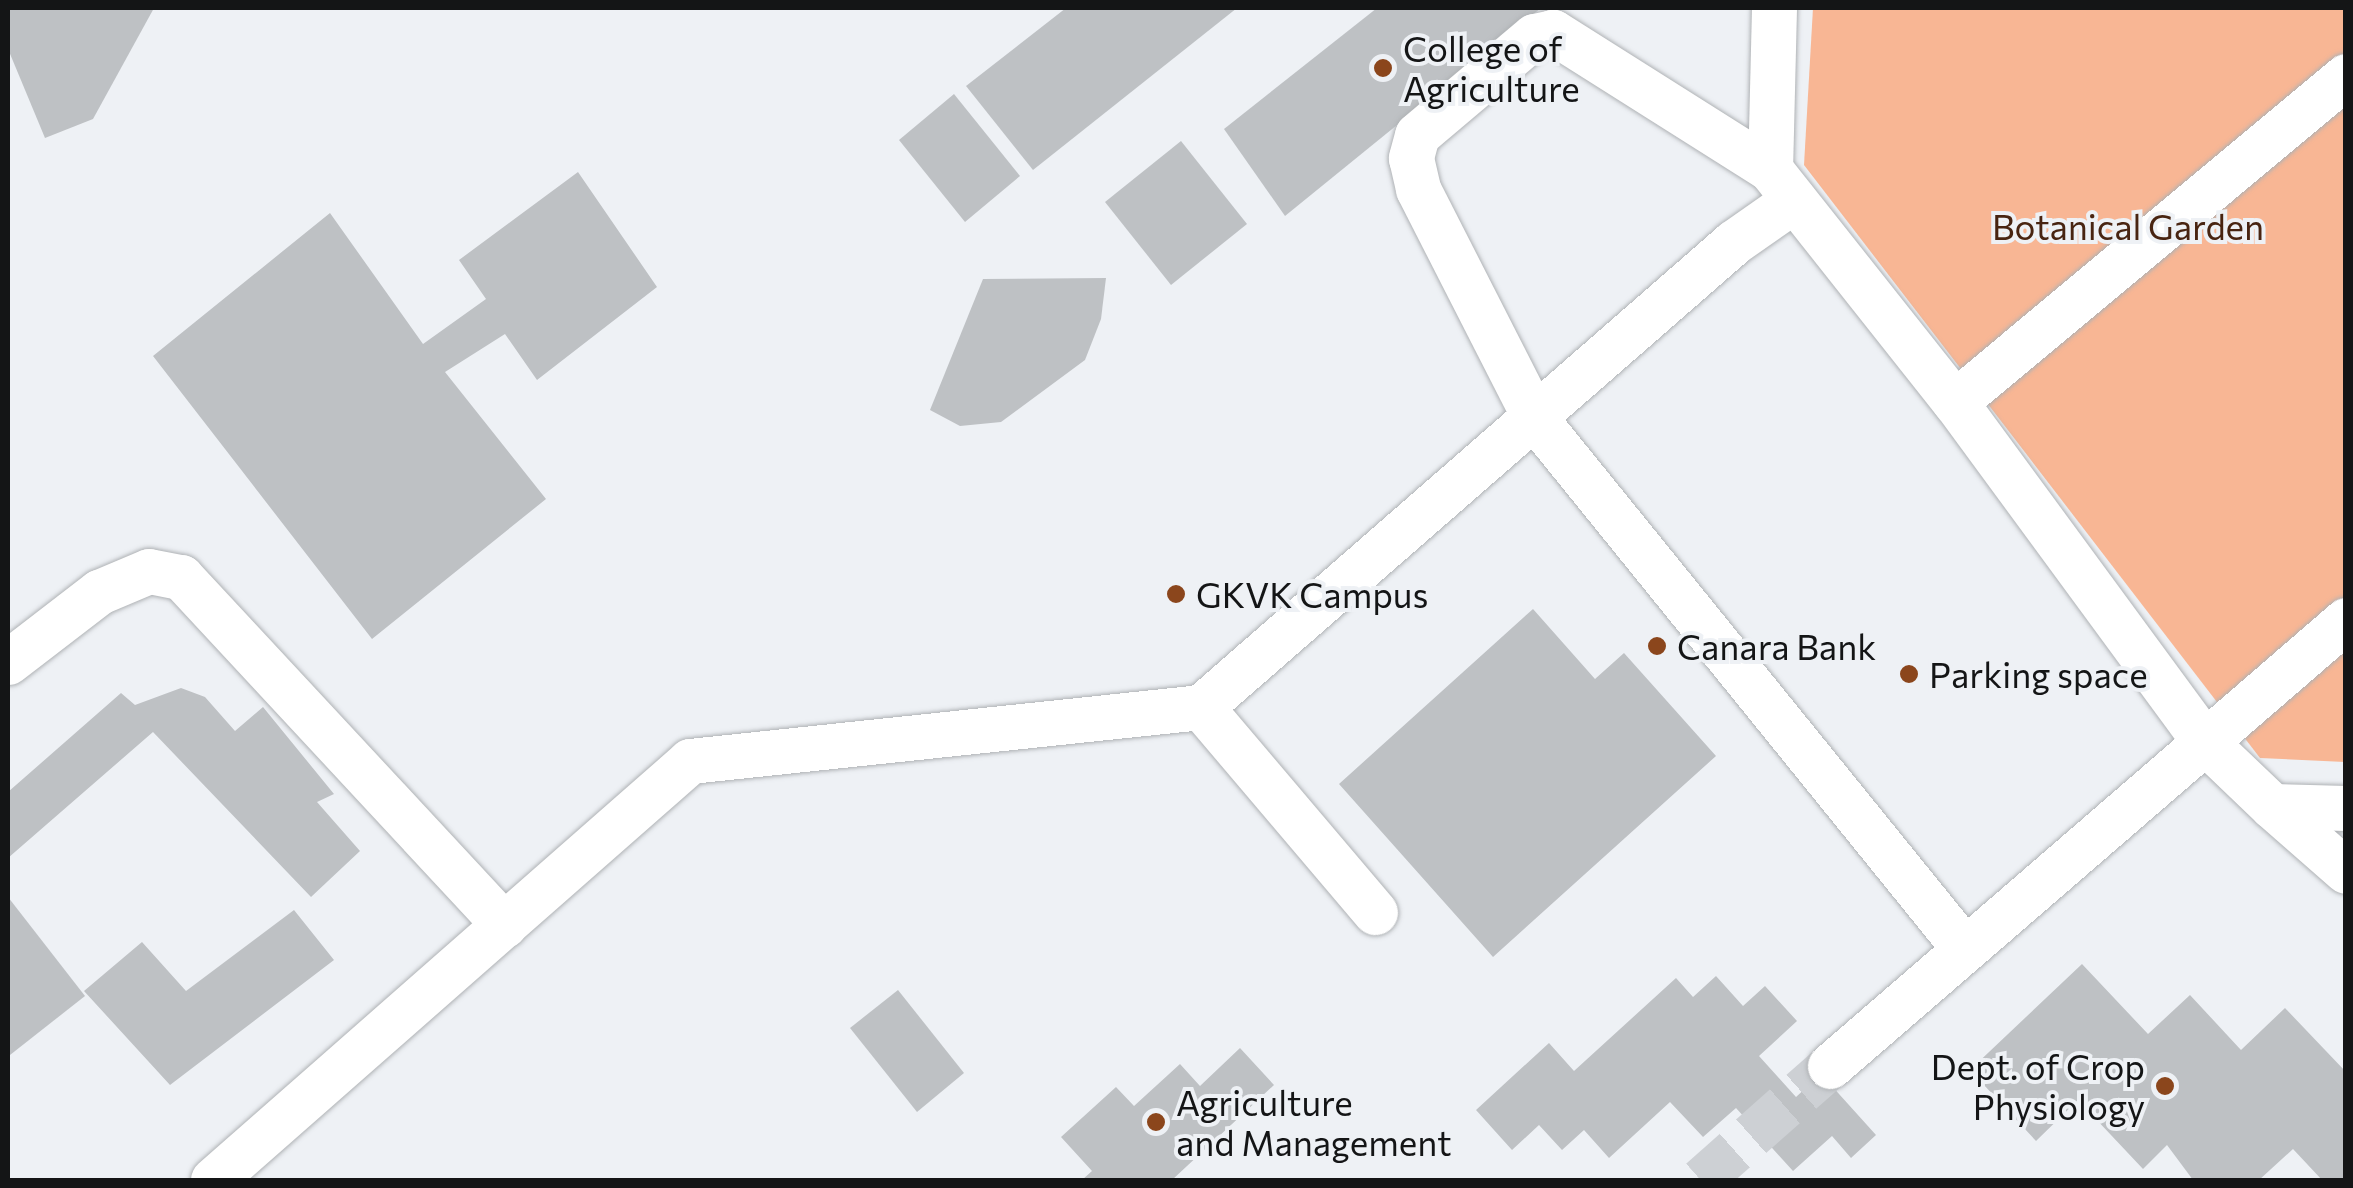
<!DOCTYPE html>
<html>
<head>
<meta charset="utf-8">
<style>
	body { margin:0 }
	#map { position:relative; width:2353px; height:1188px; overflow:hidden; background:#eef1f5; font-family:Commissioner,sans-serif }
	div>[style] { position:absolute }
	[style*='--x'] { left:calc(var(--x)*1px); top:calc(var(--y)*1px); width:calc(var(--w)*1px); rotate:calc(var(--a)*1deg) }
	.green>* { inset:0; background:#f8b694 }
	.building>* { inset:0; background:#bec1c4 }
	.minor-tunnel>* { height:45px; margin-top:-22.5px; transform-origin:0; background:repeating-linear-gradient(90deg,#cdd0d4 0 45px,transparent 0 67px) }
	.roads { filter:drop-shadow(0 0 2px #afb2b5) drop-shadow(0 0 2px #afb2b5) }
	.minor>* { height:45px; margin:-22.5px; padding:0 22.5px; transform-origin:22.5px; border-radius:22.5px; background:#fff }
	.dots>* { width:28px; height:28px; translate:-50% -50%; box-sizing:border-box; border:5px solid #eef1f5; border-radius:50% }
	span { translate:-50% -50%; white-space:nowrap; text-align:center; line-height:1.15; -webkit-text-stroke:8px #eef1f5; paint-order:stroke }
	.poi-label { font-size:35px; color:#141516 }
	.left { translate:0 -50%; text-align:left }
	.right { translate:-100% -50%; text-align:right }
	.park-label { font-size:35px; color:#482411 }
	.frame { position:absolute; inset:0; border:10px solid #141516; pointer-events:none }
</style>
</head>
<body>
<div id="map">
	<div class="green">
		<i style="clip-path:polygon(1813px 8px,2345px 8px,2345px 762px,2260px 758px,1804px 165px)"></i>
	</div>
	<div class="building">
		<i style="clip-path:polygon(8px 8px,154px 8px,93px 119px,45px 138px,8px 49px)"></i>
		<i style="clip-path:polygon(1066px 8px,1237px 8px,1033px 170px,966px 86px)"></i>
		<i style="clip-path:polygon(1377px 8px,1541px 8px,1285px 216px,1224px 129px)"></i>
		<i style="clip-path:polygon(954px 94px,1020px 176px,965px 222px,899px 140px)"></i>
		<i style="clip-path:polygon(1181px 141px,1247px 224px,1171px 285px,1105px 202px)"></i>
		<i style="clip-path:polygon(578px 172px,657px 287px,537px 380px,505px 334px,445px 372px,546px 499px,372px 639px,153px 356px,330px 213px,423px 344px,486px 299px,459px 260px)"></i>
		<i style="clip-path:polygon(1106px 278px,1101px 319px,1085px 360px,1001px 422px,960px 426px,930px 410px,983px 279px)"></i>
		<i style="clip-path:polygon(1533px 609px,1595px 679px,1624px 653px,1716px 756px,1493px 957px,1339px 784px)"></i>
		<i style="clip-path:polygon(181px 688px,205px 697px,235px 731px,263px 707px,334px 794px,317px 802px,360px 851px,311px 897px,153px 732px,8px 858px,8px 792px,121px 693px,135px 705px)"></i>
		<i style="clip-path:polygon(8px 897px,85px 996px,10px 1055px,8px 1051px)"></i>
		<i style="clip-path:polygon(294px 910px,334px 960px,170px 1085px,84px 991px,142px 942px,186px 991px)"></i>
		<i style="clip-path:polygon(2082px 964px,2148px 1034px,2190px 995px,2241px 1050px,2285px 1008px,2346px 1072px,2346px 1180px,2322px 1180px,2293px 1149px,2259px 1180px,2193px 1180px,2167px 1145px,2143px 1169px,2078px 1100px,2036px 1141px,1970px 1070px)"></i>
		<i style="clip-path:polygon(1716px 976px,1743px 1006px,1765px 986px,1797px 1021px,1759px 1056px,1796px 1097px,1821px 1074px,1876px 1135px,1851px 1158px,1832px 1136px,1793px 1171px,1736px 1108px,1703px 1137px,1670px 1102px,1609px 1158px,1584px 1130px,1562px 1150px,1539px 1125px,1512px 1150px,1476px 1110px,1549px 1043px,1574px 1071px,1676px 978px,1693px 997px)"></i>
		<i style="clip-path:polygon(898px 990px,964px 1073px,917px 1112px,850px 1028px)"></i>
		<i style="clip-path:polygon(1240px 1048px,1274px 1085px,1172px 1180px,1082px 1180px,1092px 1171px,1061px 1137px,1116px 1087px,1134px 1106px,1180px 1064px,1200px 1086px)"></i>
	</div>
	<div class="minor-tunnel">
		<i style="--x:1701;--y:1180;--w:172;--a:-41.5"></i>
	</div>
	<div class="roads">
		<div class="minor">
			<i style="--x:1774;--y:8;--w:161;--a:91.4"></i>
			<i style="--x:1770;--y:169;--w:298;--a:51.6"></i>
			<i style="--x:1955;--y:402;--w:419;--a:53.7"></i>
			<i style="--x:2203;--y:740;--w:95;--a:43.7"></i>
			<i style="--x:2272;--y:806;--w:74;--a:1.5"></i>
			<i style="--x:1770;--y:169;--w:257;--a:-147.7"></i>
			<i style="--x:1553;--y:32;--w:19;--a:168"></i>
			<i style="--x:1534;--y:36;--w:153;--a:139.8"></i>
			<i style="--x:1417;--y:135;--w:24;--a:105"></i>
			<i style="--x:1411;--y:158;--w:32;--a:77"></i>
			<i style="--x:1418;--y:189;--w:256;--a:63"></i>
			<i style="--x:1534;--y:417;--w:682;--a:51.01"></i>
			<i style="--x:1955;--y:402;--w:509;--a:-39.82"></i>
			<i style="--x:8;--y:662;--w:115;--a:-37.6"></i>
			<i style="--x:99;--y:592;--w:54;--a:-22.8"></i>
			<i style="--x:149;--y:571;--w:33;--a:11"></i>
			<i style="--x:181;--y:577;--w:475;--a:47.1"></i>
			<i style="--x:1201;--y:707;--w:269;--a:49.7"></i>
			<i style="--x:2272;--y:806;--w:98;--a:41.3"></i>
			<i style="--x:1830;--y:1066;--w:682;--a:-40.84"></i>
			<i style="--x:213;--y:1180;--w:635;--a:-41.3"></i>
			<i style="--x:690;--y:761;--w:514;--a:-6.03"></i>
			<i style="--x:1201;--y:707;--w:707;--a:-41.1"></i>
			<i style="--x:1734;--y:242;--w:73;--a:-35"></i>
		</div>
	</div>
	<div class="dots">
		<i style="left:1383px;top:68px;background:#8b461c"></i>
		<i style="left:1176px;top:594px;background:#8b461c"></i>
		<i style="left:1657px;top:646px;background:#8b461c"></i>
		<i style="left:1909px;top:674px;background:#8b461c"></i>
		<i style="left:2165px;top:1086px;background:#8b461c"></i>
		<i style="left:1156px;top:1122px;background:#8b461c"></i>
	</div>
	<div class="poi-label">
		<span class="left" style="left:1403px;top:68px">College of<br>Agriculture</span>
		<span class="left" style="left:1196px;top:594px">GKVK Campus</span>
		<span class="left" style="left:1677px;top:646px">Canara Bank</span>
		<span class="left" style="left:1929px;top:674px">Parking space</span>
		<span class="right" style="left:2145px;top:1086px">Dept. of Crop<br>Physiology</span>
		<span class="left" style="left:1176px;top:1122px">Agriculture<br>and Management</span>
	</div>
	<div class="park-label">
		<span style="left:2128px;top:226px">Botanical Garden</span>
	</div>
	<div class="frame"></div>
</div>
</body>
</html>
